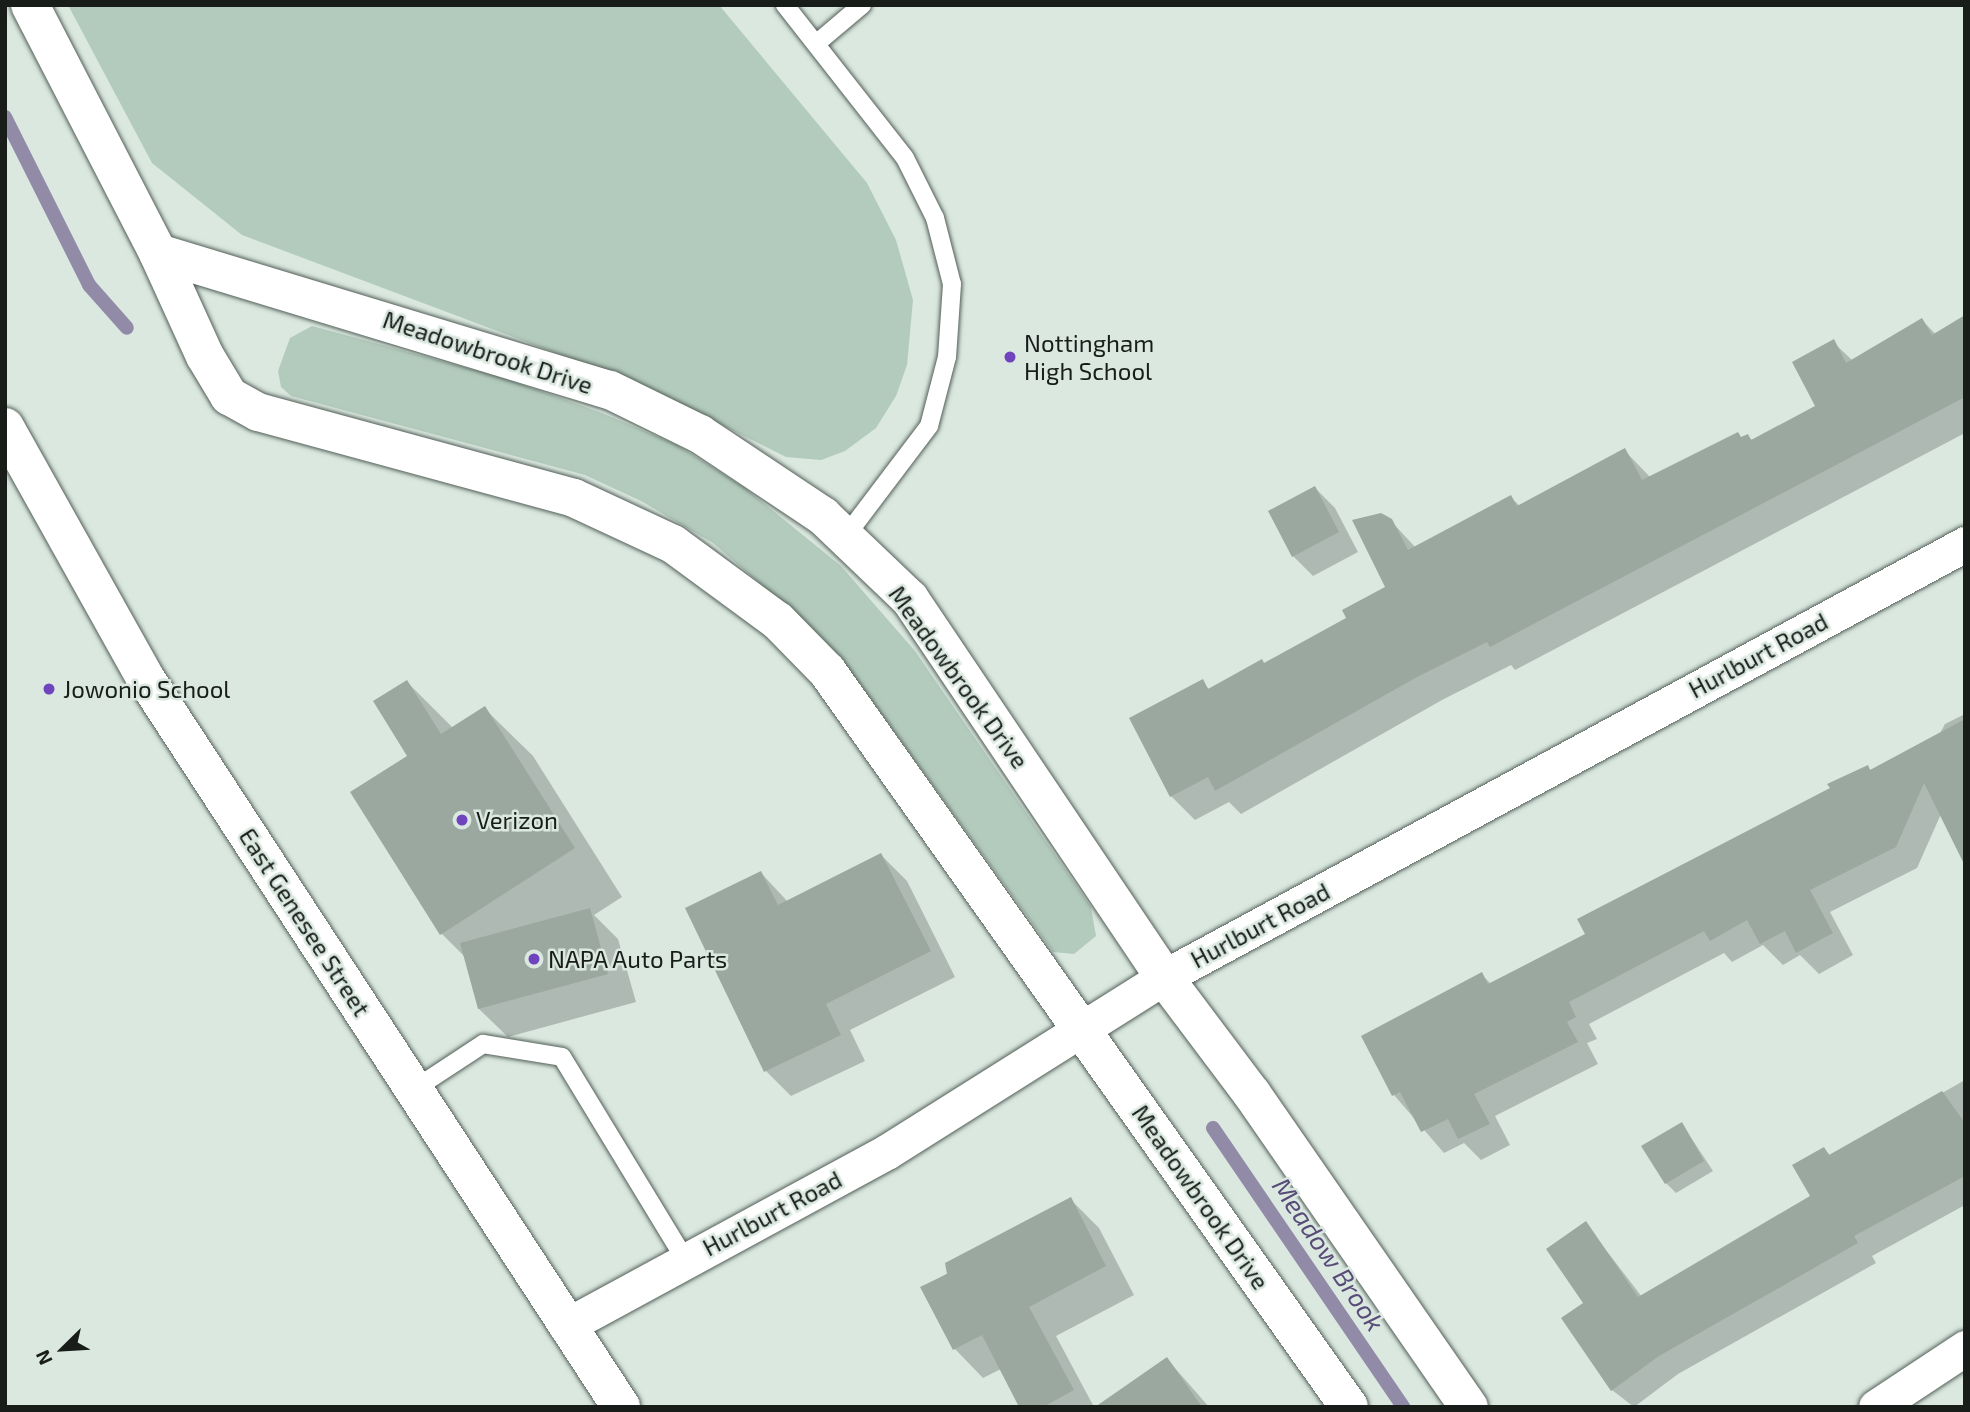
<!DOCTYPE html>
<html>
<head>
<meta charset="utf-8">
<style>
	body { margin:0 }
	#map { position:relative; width:1970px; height:1412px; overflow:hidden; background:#dae8e0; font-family:"Exo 2",sans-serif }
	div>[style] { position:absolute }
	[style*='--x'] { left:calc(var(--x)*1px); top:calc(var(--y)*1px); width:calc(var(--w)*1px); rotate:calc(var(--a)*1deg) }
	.green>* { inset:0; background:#b3cbbd }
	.shadow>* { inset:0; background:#0003 }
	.stream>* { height:14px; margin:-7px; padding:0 7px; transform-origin:7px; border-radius:7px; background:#928ba7 }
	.building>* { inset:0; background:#9aa8a0 }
	.roads { filter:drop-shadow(0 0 2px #535f58) drop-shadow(0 0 2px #535f58) }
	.service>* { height:18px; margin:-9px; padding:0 9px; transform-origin:9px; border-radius:9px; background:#fff }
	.minor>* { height:35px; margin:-17.5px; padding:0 17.5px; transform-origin:17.5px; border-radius:17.5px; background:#fff }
	.tertiary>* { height:38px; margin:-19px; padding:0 19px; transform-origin:19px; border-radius:19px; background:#fff }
	.primary>* { height:38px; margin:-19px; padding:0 19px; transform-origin:19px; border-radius:19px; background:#fff }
	.dots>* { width:19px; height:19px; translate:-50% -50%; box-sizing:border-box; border:4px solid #dae8e0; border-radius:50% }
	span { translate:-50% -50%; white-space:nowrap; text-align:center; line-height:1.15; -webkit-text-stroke:5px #dae8e0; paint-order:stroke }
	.poi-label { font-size:24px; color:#181d1a }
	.left { translate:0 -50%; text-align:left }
	.street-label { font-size:24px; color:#181d1a }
	.water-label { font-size:26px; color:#584b77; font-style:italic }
	.frame { position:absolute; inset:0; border:7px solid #181d1a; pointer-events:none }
	.north { position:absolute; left:28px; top:1314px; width:70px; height:70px; -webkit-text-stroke:5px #dae8e0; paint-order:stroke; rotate:246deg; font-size:19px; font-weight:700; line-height:28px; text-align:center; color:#181d1a }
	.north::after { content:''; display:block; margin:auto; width:24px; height:32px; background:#181d1a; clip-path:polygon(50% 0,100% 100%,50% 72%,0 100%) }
</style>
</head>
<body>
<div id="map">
	<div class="green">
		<i style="clip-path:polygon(68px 5px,719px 5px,867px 183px,896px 240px,913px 300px,907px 365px,896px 396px,876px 428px,845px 451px,821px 460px,786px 457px,644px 386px,242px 235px,152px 163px)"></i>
		<i style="clip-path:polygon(312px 326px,504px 378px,602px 413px,677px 445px,745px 488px,841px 566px,915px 651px,1091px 907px,1096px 936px,1074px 954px,1053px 952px,866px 692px,797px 615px,713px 543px,641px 501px,585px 475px,291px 396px,281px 387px,278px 371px,290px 338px)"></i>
	</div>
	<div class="shadow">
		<i style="clip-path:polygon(1922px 320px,1945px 344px,1965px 377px,1965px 433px,1515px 670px,1511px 665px,1442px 700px,1241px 814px,1229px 802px,1195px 820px,1171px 796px,1202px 682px,1210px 690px,1264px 664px,1348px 618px,1388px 587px,1390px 520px,1416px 548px,1510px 497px,1520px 506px,1624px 450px,1650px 477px,1748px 436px,1753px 441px,1817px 407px,1833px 342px,1853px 361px)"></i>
		<i style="clip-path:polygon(1315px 488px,1335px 508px,1358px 552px,1313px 576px,1293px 556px)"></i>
		<i style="clip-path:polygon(407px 682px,453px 728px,484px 708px,533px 756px,622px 897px,594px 915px,618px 939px,636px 1002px,508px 1037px,479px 1009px,465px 957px,441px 933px,409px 756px)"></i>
		<i style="clip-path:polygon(1965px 714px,1965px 844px,1941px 814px,1917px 868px,1830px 912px,1853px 955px,1819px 974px,1800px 955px,1783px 965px,1763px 945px,1732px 962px,1724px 953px,1589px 1024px,1597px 1039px,1587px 1043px,1598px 1064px,1495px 1116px,1510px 1145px,1481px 1160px,1464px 1143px,1444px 1153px,1394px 1095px,1364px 1036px,1481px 974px,1491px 984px,1587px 935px,1868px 767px,1871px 771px,1939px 735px,1945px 724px)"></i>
		<i style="clip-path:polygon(881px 855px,907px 881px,955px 977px,850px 1030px,865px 1061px,791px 1096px,766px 1071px,761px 873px,788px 902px)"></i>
		<i style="clip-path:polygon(1965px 1080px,1965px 1205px,1872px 1256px,1876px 1263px,1678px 1374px,1634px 1407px,1612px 1390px,1585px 1303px,1586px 1224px,1642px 1297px,1812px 1196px,1824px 1149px,1831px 1156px)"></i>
		<i style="clip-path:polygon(1682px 1124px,1713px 1171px,1676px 1193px,1666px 1183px)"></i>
		<i style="clip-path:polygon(1070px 1199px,1099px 1228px,1134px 1295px,1056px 1336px,1094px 1407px,1021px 1407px,1001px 1369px,983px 1378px,955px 1349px,923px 1288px)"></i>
		<i style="clip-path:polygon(1167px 1359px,1209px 1407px,1107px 1407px)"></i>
	</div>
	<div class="stream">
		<i style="--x:5;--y:117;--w:188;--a:63.4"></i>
		<i style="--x:89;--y:285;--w:57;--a:48.5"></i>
		<i style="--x:1213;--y:1128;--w:338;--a:55.7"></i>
	</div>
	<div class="building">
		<i style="clip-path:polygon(1965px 315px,1965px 397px,1490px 647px,1487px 642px,1417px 677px,1215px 791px,1208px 777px,1170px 797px,1129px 718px,1203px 679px,1208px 689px,1262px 659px,1264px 663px,1346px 618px,1342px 610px,1385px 587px,1352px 520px,1381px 513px,1392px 519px,1408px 550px,1511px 495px,1517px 506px,1625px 448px,1642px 480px,1738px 432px,1741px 437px,1748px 434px,1751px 440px,1815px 406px,1792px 362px,1834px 339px,1846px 363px,1922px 318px,1932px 335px)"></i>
		<i style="clip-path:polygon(1315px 486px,1339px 532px,1292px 557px,1268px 511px)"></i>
		<i style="clip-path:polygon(407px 680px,441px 734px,485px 706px,575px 848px,440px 935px,350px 792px,407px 756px,373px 701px)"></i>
		<i style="clip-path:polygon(1965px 719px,1965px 866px,1924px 783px,1896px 847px,1810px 890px,1833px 933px,1796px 953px,1785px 931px,1760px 944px,1747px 920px,1710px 941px,1704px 931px,1569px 1002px,1576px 1017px,1567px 1022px,1578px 1042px,1474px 1094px,1490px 1124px,1458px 1139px,1448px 1119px,1421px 1132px,1400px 1092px,1392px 1096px,1361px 1036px,1482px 972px,1488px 984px,1585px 934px,1577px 919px,1830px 788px,1827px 784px,1868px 765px,1870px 770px)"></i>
		<i style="clip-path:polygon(881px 853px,931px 951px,826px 1004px,841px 1035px,764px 1072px,685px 908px,761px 871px,778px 905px)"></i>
		<i style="clip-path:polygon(590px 908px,608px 974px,478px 1009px,460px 943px)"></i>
		<i style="clip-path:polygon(1942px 1091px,1965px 1123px,1965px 1176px,1854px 1236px,1858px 1243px,1659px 1356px,1611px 1391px,1561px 1318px,1583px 1303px,1546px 1249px,1586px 1221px,1638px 1297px,1810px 1196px,1792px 1165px,1824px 1147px,1829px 1155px)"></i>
		<i style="clip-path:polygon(1682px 1122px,1704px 1161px,1665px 1184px,1641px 1146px)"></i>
		<i style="clip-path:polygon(1071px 1197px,1106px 1266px,1029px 1307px,1074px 1390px,1043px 1407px,1019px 1407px,982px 1335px,953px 1350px,920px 1287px,947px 1274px,945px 1263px)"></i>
		<i style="clip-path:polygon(1167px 1357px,1202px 1407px,1095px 1407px)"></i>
	</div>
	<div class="roads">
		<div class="service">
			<i style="--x:785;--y:5;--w:194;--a:51.9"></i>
			<i style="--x:905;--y:158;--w:67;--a:63.4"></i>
			<i style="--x:935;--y:218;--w:68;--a:75.6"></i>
			<i style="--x:952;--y:284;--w:73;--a:93.9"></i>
			<i style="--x:947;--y:357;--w:71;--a:104.6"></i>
			<i style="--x:929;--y:426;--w:139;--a:127.1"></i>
			<i style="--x:817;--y:43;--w:59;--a:-40.2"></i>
			<i style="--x:413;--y:1090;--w:84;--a:-33.3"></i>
			<i style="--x:483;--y:1044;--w:80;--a:9.3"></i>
			<i style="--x:562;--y:1057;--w:237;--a:58.7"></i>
		</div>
		<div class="minor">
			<i style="--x:566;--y:1326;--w:366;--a:-28.5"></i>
			<i style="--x:888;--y:1151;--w:326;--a:-32.2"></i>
			<i style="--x:1164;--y:977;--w:911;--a:-28.39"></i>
			<i style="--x:1876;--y:1407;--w:107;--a:-33.5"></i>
		</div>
		<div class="tertiary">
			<i style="--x:30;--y:5;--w:279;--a:62.7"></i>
			<i style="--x:158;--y:253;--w:113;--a:65.5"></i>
			<i style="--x:205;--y:356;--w:47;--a:59"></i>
			<i style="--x:229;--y:396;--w:33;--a:29"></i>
			<i style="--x:258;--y:412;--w:327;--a:15.2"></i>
			<i style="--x:574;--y:498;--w:109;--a:24.9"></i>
			<i style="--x:673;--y:544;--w:130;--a:36.3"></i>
			<i style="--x:778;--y:621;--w:70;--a:45.6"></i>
			<i style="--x:827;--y:671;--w:902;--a:54.65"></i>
			<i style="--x:158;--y:253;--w:472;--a:16.9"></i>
			<i style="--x:610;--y:390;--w:100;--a:26.1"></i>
			<i style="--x:700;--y:434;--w:148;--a:33.7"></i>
			<i style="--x:823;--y:516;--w:120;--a:43.7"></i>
			<i style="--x:910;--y:599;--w:455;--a:56.1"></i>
			<i style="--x:1164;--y:977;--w:146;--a:53.1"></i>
			<i style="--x:1252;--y:1094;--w:381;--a:55.3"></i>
		</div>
		<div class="primary">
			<i style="--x:5;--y:427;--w:285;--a:60.8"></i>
			<i style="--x:144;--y:676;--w:873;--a:56.87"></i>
		</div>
	</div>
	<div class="dots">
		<i style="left:1010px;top:357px;background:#7044bc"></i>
		<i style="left:49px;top:689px;background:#7044bc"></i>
		<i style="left:462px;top:820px;background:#7044bc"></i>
		<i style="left:534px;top:959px;background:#7044bc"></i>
	</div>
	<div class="poi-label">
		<span class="left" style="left:1024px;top:357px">Nottingham<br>High School</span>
		<span class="left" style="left:63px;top:689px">Jowonio School</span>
		<span class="left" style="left:476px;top:820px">Verizon</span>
		<span class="left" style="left:548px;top:959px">NAPA Auto Parts</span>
	</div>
	<div class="street-label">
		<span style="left:488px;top:352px;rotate:18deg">Meadowbrook Drive</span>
		<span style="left:1758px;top:655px;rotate:-28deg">Hurlburt Road</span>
		<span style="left:959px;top:677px;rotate:54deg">Meadowbrook Drive</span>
		<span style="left:305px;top:922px;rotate:57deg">East Genesee Street</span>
		<span style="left:1260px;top:925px;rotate:-28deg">Hurlburt Road</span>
		<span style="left:1201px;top:1197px;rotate:55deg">Meadowbrook Drive</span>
		<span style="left:772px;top:1213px;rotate:-28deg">Hurlburt Road</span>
	</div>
	<div class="water-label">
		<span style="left:1329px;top:1254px;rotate:56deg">Meadow Brook</span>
	</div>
	<div class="frame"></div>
	<div class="north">N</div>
</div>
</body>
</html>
